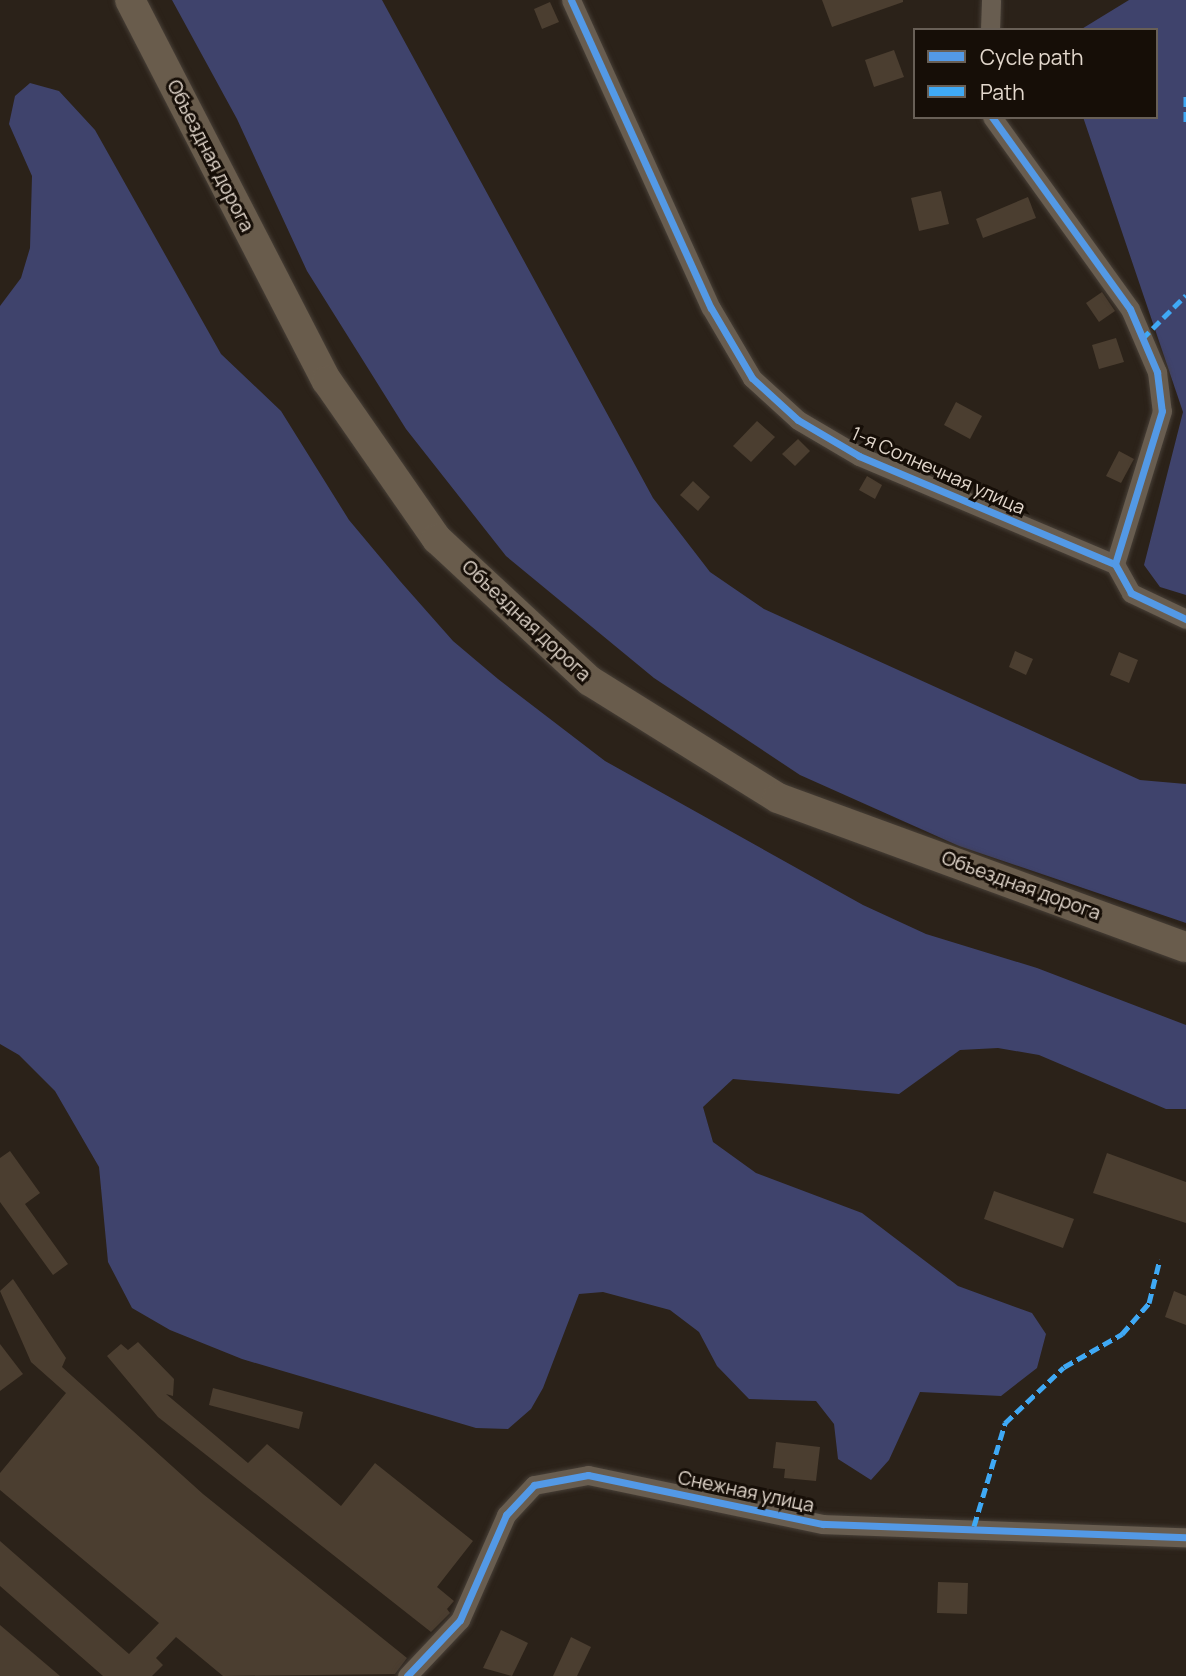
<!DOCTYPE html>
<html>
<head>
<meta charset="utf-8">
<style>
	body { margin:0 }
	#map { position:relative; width:1186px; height:1676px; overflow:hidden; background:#2b2219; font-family:Manrope,sans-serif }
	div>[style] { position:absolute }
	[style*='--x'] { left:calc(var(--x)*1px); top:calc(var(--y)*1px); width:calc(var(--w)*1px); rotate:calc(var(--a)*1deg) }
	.green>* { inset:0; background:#3f436c }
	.building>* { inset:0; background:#4b3e30 }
	.roads { filter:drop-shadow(0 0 2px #473f37) drop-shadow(0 0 2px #473f37) }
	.street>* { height:19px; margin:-9.5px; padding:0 9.5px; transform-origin:9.5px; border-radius:9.5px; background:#685d50 }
	.primary>* { height:30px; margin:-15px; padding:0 15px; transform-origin:15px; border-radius:15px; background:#695c4c }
	.quiet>* { height:5px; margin-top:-2.5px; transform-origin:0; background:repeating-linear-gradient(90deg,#3fa9f5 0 10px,transparent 0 15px) }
	.cycleway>* { height:7px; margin:-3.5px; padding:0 3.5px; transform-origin:3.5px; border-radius:3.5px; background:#5399e6 }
	span { translate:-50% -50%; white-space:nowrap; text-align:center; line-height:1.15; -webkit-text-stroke:6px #160e07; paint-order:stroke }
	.street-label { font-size:19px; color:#e3d8cd }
	.legend { position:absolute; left:913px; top:28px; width:245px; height:91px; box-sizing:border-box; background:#160e07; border:2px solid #685f56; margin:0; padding:9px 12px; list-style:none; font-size:21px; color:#e3d8cd }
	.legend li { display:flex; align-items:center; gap:14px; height:35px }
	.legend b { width:35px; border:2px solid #685f56 }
</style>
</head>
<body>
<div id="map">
	<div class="green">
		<i style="clip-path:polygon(172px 0,382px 0,653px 498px,710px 572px,764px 609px,1140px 780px,1186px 784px,1186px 923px,959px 846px,800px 775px,654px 678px,506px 556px,406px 429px,307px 271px,237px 119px)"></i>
		<i style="clip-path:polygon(1129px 0,1186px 0,1186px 595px,1160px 587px,1144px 565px,1183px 412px,1083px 117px,1156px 117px,1156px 30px,1080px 30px)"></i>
		<i style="clip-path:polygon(30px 83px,59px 91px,95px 130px,221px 354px,281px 411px,349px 520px,400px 581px,453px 641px,498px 679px,605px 761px,863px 905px,926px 934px,1037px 968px,1186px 1025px,1186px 1109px,1166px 1109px,1039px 1055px,998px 1048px,960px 1050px,899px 1094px,733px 1079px,703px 1107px,713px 1142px,756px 1173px,862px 1213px,958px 1286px,1032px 1313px,1046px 1334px,1037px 1368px,1001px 1396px,920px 1392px,889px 1460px,871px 1480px,838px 1459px,834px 1424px,816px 1401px,749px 1399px,717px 1366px,699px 1332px,670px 1310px,603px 1292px,579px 1294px,543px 1388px,531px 1409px,508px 1429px,476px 1428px,242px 1359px,170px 1330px,132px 1308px,108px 1262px,99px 1167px,55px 1091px,19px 1055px,0 1044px,0 306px,21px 278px,30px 248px,32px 176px,9px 124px,15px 96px)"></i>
	</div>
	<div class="building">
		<i style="clip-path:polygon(822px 0,903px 0,903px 2px,832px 27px)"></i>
		<i style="clip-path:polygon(550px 2px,559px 22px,542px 29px,534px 9px)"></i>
		<i style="clip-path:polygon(894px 50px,904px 77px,874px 87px,865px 60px)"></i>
		<i style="clip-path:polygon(941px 191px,949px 224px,919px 231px,911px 198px)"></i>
		<i style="clip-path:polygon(1028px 197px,1036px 218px,983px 238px,976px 219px)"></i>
		<i style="clip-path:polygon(1102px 292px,1115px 311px,1099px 322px,1086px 303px)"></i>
		<i style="clip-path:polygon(1116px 338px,1124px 362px,1099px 369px,1092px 345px)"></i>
		<i style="clip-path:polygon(956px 402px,982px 416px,970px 439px,944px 425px)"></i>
		<i style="clip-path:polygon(757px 421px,775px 437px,751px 462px,733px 446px)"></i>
		<i style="clip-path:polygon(798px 439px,810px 451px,795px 466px,782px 454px)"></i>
		<i style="clip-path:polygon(1119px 451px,1134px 459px,1121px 483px,1106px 476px)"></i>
		<i style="clip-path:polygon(867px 476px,882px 485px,875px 499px,859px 490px)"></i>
		<i style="clip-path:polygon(693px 481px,710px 497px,698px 511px,680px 495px)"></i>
		<i style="clip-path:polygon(1015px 651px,1033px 659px,1026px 675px,1009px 667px)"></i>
		<i style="clip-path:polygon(1119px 652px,1138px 660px,1129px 683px,1110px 675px)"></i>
		<i style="clip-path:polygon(10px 1151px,40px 1193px,25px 1204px,68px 1264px,53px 1275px,0 1202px,0 1158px)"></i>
		<i style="clip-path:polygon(1107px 1153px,1186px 1182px,1186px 1223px,1093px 1193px)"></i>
		<i style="clip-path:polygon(994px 1191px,1074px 1219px,1063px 1248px,984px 1219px)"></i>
		<i style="clip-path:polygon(13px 1279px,66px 1358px,62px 1367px,203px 1494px,407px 1658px,395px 1674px,223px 1676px,176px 1637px,156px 1658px,163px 1665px,152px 1676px,103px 1676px,0 1586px,0 1541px,129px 1654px,159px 1623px,0 1490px,0 1473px,66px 1393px,31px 1362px,0 1291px)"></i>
		<i style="clip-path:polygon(1174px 1291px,1186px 1296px,1186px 1325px,1165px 1317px)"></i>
		<i style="clip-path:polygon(138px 1342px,174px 1379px,173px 1396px,166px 1394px,248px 1463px,267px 1444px,341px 1506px,375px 1463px,473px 1541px,437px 1587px,454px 1601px,447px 1609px,450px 1613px,431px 1632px,158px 1417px,107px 1356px,121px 1344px,128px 1350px)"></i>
		<i style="clip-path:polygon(0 1344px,23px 1374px,0 1391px)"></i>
		<i style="clip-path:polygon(213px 1388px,303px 1412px,299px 1429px,209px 1405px)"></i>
		<i style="clip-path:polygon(776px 1442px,820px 1447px,816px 1481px,784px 1478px,785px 1469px,773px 1468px)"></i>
		<i style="clip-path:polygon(938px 1582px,968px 1583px,967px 1614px,937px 1613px)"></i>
		<i style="clip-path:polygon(0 1625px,60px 1676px,0 1676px)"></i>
		<i style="clip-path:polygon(501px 1630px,528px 1643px,512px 1676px,483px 1668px)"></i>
		<i style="clip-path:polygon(571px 1637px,591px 1647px,577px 1676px,553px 1676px)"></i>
	</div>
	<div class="roads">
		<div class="street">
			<i style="--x:571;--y:0;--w:338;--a:65.6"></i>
			<i style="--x:711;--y:308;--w:81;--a:59.6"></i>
			<i style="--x:752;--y:378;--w:62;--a:42.4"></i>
			<i style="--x:798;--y:420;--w:71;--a:30.5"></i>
			<i style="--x:859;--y:456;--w:278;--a:22.9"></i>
			<i style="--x:1115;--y:564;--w:33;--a:61"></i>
			<i style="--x:1131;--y:593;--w:61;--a:25.3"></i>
			<i style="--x:990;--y:30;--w:30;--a:-88"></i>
			<i style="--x:992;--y:117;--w:236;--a:54.3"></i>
			<i style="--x:1130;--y:309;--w:69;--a:66.8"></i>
			<i style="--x:1157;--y:372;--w:39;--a:83"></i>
			<i style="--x:1162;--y:411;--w:160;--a:107.1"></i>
			<i style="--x:407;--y:1676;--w:77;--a:-46.6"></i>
			<i style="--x:460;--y:1620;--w:115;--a:-66.3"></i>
			<i style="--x:506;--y:1515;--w:41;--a:-47"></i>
			<i style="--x:534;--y:1485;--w:55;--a:-10.5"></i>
			<i style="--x:588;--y:1475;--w:240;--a:11.8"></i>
			<i style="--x:823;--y:1524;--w:363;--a:2.1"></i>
		</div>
		<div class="primary">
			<i style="--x:130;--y:0;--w:429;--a:62.7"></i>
			<i style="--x:327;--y:381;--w:193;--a:55.2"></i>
			<i style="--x:437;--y:539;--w:209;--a:42.9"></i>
			<i style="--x:590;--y:681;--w:221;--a:31.9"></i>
			<i style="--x:778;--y:798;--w:434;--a:20.1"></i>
		</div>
	</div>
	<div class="quiet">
		<i style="--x:1186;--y:96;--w:28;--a:90"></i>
		<i style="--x:1142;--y:339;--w:62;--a:-45"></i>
		<i style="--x:974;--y:1526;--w:108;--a:-73.2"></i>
		<i style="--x:1005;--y:1423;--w:81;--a:-43.5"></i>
		<i style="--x:1064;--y:1367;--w:67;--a:-29.6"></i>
		<i style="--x:1122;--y:1334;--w:41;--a:-48.9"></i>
		<i style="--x:1149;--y:1303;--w:45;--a:-76"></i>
	</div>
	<div class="cycleway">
		<i style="--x:571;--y:0;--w:338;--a:65.6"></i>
		<i style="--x:711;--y:308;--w:81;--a:59.6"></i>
		<i style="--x:752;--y:378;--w:62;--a:42.4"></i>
		<i style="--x:798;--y:420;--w:71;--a:30.5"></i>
		<i style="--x:859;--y:456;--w:278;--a:22.9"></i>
		<i style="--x:1115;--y:564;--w:33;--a:61"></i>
		<i style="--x:1131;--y:593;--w:61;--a:25.3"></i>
		<i style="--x:992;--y:117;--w:236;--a:54.3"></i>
		<i style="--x:1130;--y:309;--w:69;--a:66.8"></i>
		<i style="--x:1157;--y:372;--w:39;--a:83"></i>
		<i style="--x:1162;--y:411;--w:160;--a:107.1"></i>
		<i style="--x:407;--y:1676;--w:77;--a:-46.6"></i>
		<i style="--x:460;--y:1620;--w:115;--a:-66.3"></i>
		<i style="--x:506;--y:1515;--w:41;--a:-47"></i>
		<i style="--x:534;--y:1485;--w:55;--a:-10.5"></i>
		<i style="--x:588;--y:1475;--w:240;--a:11.8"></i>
		<i style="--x:823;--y:1524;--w:363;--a:2.1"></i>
	</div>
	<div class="street-label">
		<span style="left:210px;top:156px;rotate:63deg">Объездная дорога</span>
		<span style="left:938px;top:471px;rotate:24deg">1-я Солнечная улица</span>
		<span style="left:526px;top:621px;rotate:43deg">Объездная дорога</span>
		<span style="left:1021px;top:886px;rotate:20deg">Объездная дорога</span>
		<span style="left:746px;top:1492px;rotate:12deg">Снежная улица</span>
	</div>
	<ul class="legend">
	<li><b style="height:9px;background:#5399e6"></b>Cycle path</li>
	<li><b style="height:9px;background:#3fa9f5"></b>Path</li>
	</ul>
</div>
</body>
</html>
